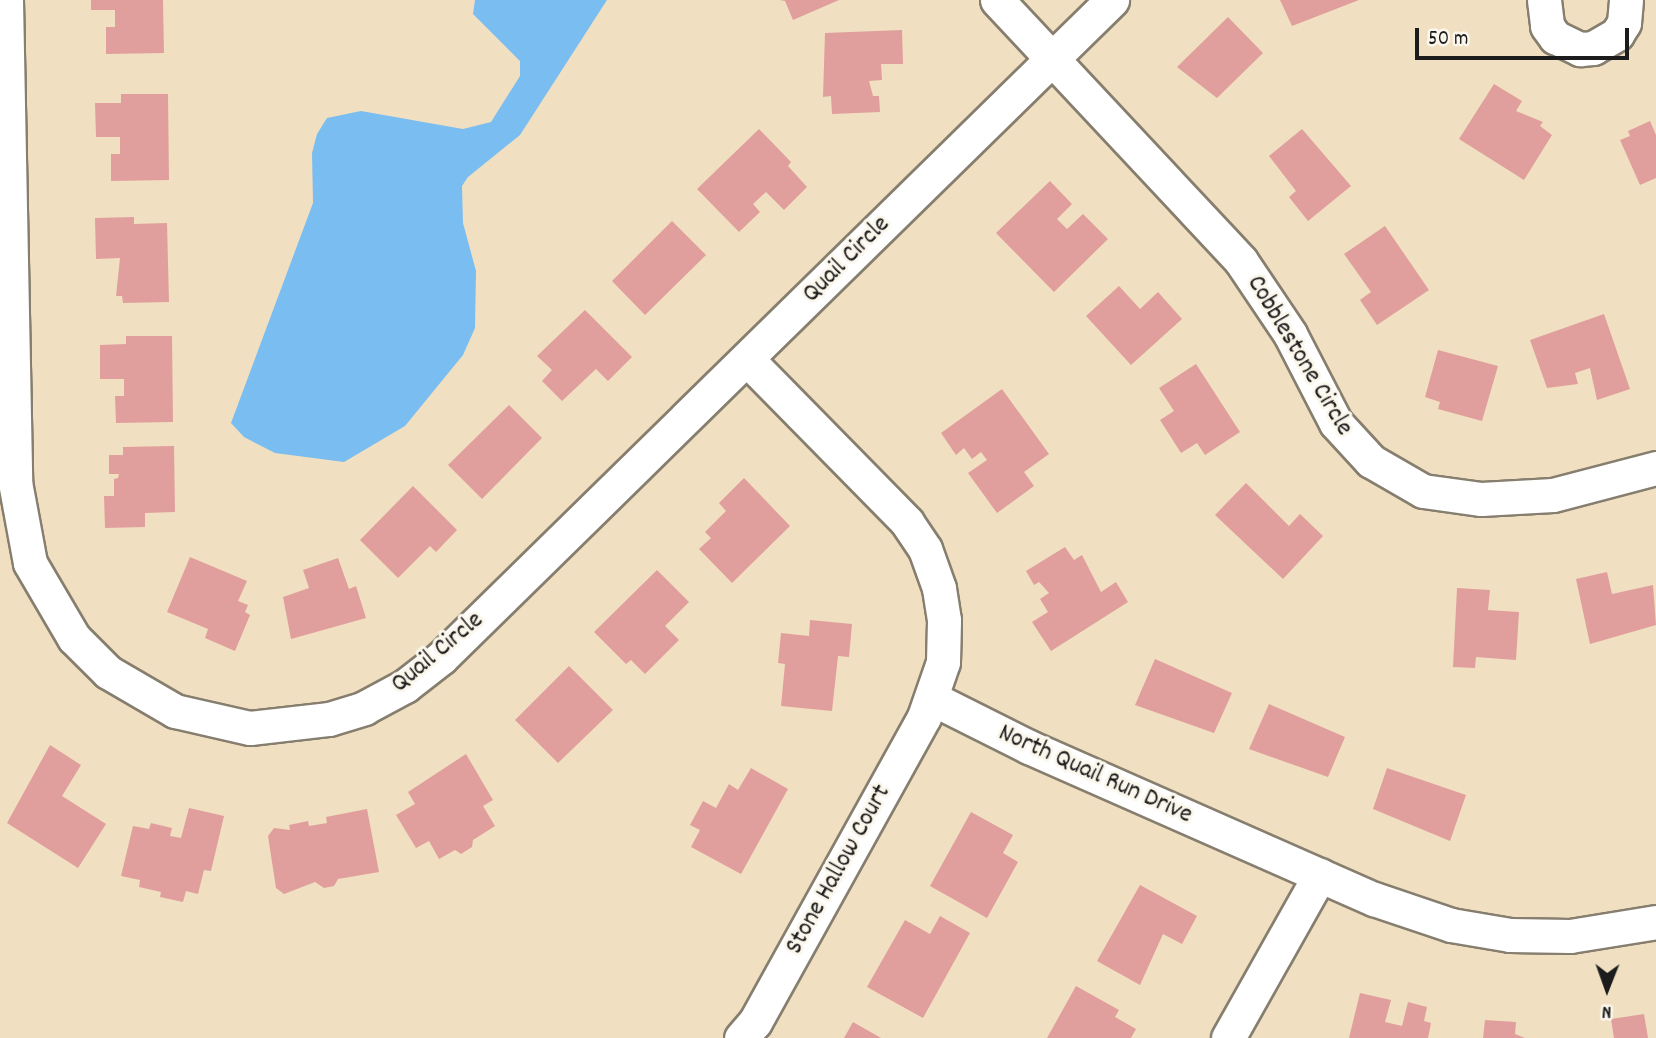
<!DOCTYPE html>
<html>
<head>
<meta charset="utf-8">
<style>
  body { margin:0 }
  #map { position:relative; width:1656px; height:1038px; overflow:hidden; background:#f1dfc1; font-family:Dekko,sans-serif }
  div>[style] { position:absolute }
  [style*='--x'] { left:calc(var(--x)*1px); top:calc(var(--y)*1px); width:calc(var(--w)*1px); rotate:calc(var(--a)*1deg) }
  .water>* { inset:0; background:#7abdf0 }
  .building>* { inset:0; background:#e09f9c }
  .roads { filter:drop-shadow(2px 0 #867e6e) drop-shadow(-2px 0 #867e6e) drop-shadow(0 2px #867e6e) drop-shadow(0 -2px #867e6e) }
  .minor>* { height:33px; margin:-16.5px; padding:0 16.5px; transform-origin:16.5px; border-radius:16.5px; background:#fff }
  span { translate:-50% -50%; white-space:nowrap; text-align:center; line-height:1.15; -webkit-text-stroke:6px #fbf7ec; paint-order:stroke }
  .street-label { font-size:26px; color:#1c1c1c }
  .north { position:absolute; left:1572px; top:954px; width:70px; height:70px; -webkit-text-stroke:5px #fbf7ec; paint-order:stroke; rotate:181deg; font-size:19px; font-weight:700; line-height:28px; text-align:center; color:#1c1c1c }
  .north::after { content:''; display:block; margin:auto; width:24px; height:32px; background:#1c1c1c; clip-path:polygon(50% 0,100% 100%,50% 72%,0 100%) }
  .scale { position:absolute; left:1415px; top:28px; width:214px; height:32px; box-sizing:border-box; border:4px solid #1c1c1c; border-top:0; padding-left:9px; font-size:21px; line-height:24px; white-space:nowrap; color:#1c1c1c; -webkit-text-stroke:5px #fbf7ec; paint-order:stroke }
</style>
</head>
<body>
<div id="map">
  <div class="water">
    <div style="clip-path:polygon(475px 0,607px 0,520px 135px,468px 177px,462px 186px,463px 223px,476px 271px,475px 328px,463px 355px,405px 426px,344px 462px,275px 453px,244px 437px,231px 423px,313px 203px,312px 153px,317px 134px,327px 118px,361px 111px,463px 129px,491px 122px,520px 76px,520px 61px,473px 14px)"></div>
  </div>
  <div class="building">
    <div style="clip-path:polygon(91px 0,163px 0,164px 53px,106px 54px,106px 27px,115px 27px,115px 10px,91px 10px)"></div>
    <div style="clip-path:polygon(780px 0,839px 0,793px 20px,785px 1px)"></div>
    <div style="clip-path:polygon(1280px 0,1359px 0,1292px 26px)"></div>
    <div style="clip-path:polygon(1228px 17px,1263px 53px,1217px 98px,1177px 67px)"></div>
    <div style="clip-path:polygon(902px 30px,903px 64px,881px 64px,882px 80px,869px 81px,873px 96px,879px 96px,880px 112px,832px 114px,831px 96px,823px 97px,825px 33px)"></div>
    <div style="clip-path:polygon(1494px 84px,1522px 101px,1516px 111px,1543px 122px,1540px 126px,1552px 135px,1524px 180px,1459px 139px)"></div>
    <div style="clip-path:polygon(121px 94px,168px 94px,169px 180px,111px 181px,111px 154px,120px 154px,120px 137px,96px 137px,95px 103px,121px 103px)"></div>
    <div style="clip-path:polygon(1650px 121px,1656px 135px,1656px 178px,1640px 185px,1620px 140px,1630px 136px,1628px 131px)"></div>
    <div style="clip-path:polygon(759px 129px,791px 162px,788px 166px,807px 187px,784px 210px,766px 192px,753px 204px,760px 212px,739px 232px,697px 189px)"></div>
    <div style="clip-path:polygon(1302px 129px,1351px 186px,1308px 221px,1289px 197px,1296px 191px,1269px 156px)"></div>
    <div style="clip-path:polygon(1050px 181px,1072px 204px,1057px 219px,1067px 229px,1083px 214px,1108px 239px,1054px 292px,996px 233px)"></div>
    <div style="clip-path:polygon(134px 217px,134px 224px,167px 223px,169px 302px,123px 303px,122px 296px,116px 296px,120px 258px,96px 259px,95px 218px)"></div>
    <div style="clip-path:polygon(672px 221px,706px 255px,645px 315px,612px 281px)"></div>
    <div style="clip-path:polygon(1385px 226px,1429px 290px,1377px 325px,1360px 300px,1371px 292px,1344px 254px)"></div>
    <div style="clip-path:polygon(1119px 286px,1140px 309px,1158px 292px,1182px 319px,1131px 365px,1086px 316px)"></div>
    <div style="clip-path:polygon(585px 310px,632px 357px,608px 381px,596px 369px,562px 401px,542px 381px,552px 370px,537px 356px)"></div>
    <div style="clip-path:polygon(1604px 314px,1630px 389px,1597px 400px,1590px 368px,1575px 373px,1578px 384px,1547px 388px,1530px 340px)"></div>
    <div style="clip-path:polygon(126px 336px,172px 336px,173px 422px,116px 423px,115px 396px,124px 396px,124px 379px,100px 379px,100px 345px,126px 344px)"></div>
    <div style="clip-path:polygon(1438px 350px,1498px 366px,1482px 421px,1438px 409px,1440px 402px,1425px 397px)"></div>
    <div style="clip-path:polygon(1196px 364px,1240px 432px,1205px 455px,1197px 443px,1181px 453px,1160px 420px,1174px 411px,1159px 388px)"></div>
    <div style="clip-path:polygon(1002px 389px,1049px 454px,1024px 472px,1034px 486px,997px 513px,968px 473px,987px 460px,981px 452px,972px 459px,964px 448px,956px 455px,941px 433px)"></div>
    <div style="clip-path:polygon(509px 405px,542px 438px,482px 499px,448px 465px)"></div>
    <div style="clip-path:polygon(174px 446px,175px 512px,145px 513px,145px 527px,105px 528px,104px 496px,114px 496px,114px 479px,118px 478px,119px 474px,109px 474px,109px 455px,123px 455px,123px 447px)"></div>
    <div style="clip-path:polygon(744px 478px,790px 526px,732px 583px,699px 549px,711px 538px,705px 532px,726px 511px,719px 503px)"></div>
    <div style="clip-path:polygon(1246px 483px,1289px 526px,1300px 514px,1323px 536px,1283px 579px,1215px 515px)"></div>
    <div style="clip-path:polygon(413px 486px,457px 530px,436px 552px,430px 546px,398px 578px,360px 540px)"></div>
    <div style="clip-path:polygon(1065px 547px,1074px 560px,1082px 555px,1101px 592px,1116px 582px,1128px 602px,1051px 651px,1032px 622px,1048px 612px,1040px 599px,1049px 593px,1039px 582px,1034px 585px,1026px 571px)"></div>
    <div style="clip-path:polygon(190px 557px,247px 581px,238px 601px,248px 605px,245px 612px,250px 615px,235px 651px,205px 638px,208px 629px,167px 612px)"></div>
    <div style="clip-path:polygon(338px 558px,349px 589px,356px 586px,366px 618px,291px 639px,283px 597px,309px 588px,303px 570px)"></div>
    <div style="clip-path:polygon(657px 570px,689px 602px,665px 626px,679px 640px,645px 674px,631px 660px,626px 664px,594px 632px)"></div>
    <div style="clip-path:polygon(1607px 572px,1612px 594px,1653px 585px,1656px 625px,1590px 644px,1576px 579px)"></div>
    <div style="clip-path:polygon(1457px 588px,1490px 590px,1488px 610px,1519px 612px,1516px 660px,1476px 657px,1475px 668px,1453px 667px)"></div>
    <div style="clip-path:polygon(810px 620px,852px 624px,849px 657px,838px 656px,832px 711px,781px 706px,785px 664px,778px 663px,781px 633px,809px 636px)"></div>
    <div style="clip-path:polygon(1155px 659px,1232px 693px,1214px 733px,1135px 705px)"></div>
    <div style="clip-path:polygon(569px 666px,613px 710px,558px 763px,515px 720px)"></div>
    <div style="clip-path:polygon(1269px 704px,1345px 737px,1328px 777px,1249px 749px)"></div>
    <div style="clip-path:polygon(50px 745px,81px 765px,62px 796px,106px 824px,78px 868px,7px 823px)"></div>
    <div style="clip-path:polygon(466px 754px,493px 800px,483px 806px,495px 826px,473px 840px,472px 847px,461px 854px,455px 850px,439px 859px,429px 841px,416px 848px,396px 815px,415px 804px,408px 792px)"></div>
    <div style="clip-path:polygon(751px 768px,788px 789px,741px 874px,691px 847px,700px 830px,690px 825px,703px 801px,716px 808px,729px 784px,738px 790px)"></div>
    <div style="clip-path:polygon(1387px 768px,1466px 795px,1450px 841px,1373px 809px)"></div>
    <div style="clip-path:polygon(189px 808px,224px 816px,211px 871px,204px 870px,198px 894px,186px 891px,183px 902px,160px 897px,161px 892px,139px 887px,140px 880px,121px 876px,133px 826px,149px 829px,151px 823px,172px 828px,170px 836px,181px 838px)"></div>
    <div style="clip-path:polygon(367px 809px,379px 872px,338px 879px,334px 886px,324px 888px,315px 882px,284px 894px,276px 888px,268px 836px,274px 828px,290px 830px,289px 825px,308px 821px,309px 826px,327px 823px,326px 817px)"></div>
    <div style="clip-path:polygon(971px 812px,1013px 835px,1003px 853px,1018px 862px,987px 918px,930px 886px)"></div>
    <div style="clip-path:polygon(1140px 885px,1197px 916px,1182px 944px,1163px 934px,1140px 985px,1097px 961px)"></div>
    <div style="clip-path:polygon(940px 916px,970px 933px,923px 1018px,867px 987px,905px 920px,930px 934px)"></div>
    <div style="clip-path:polygon(1076px 986px,1119px 1010px,1115px 1017px,1136px 1029px,1131px 1038px,1047px 1038px)"></div>
    <div style="clip-path:polygon(1360px 993px,1391px 1000px,1385px 1022px,1402px 1026px,1408px 1002px,1427px 1007px,1424px 1021px,1431px 1023px,1428px 1038px,1349px 1038px)"></div>
    <div style="clip-path:polygon(1644px 1014px,1648px 1038px,1614px 1038px,1611px 1019px)"></div>
    <div style="clip-path:polygon(1485px 1020px,1516px 1022px,1515px 1034px,1525px 1038px,1483px 1038px)"></div>
    <div style="clip-path:polygon(853px 1022px,881px 1038px,844px 1038px)"></div>
  </div>
  <div class="roads">
    <div class="minor">
      <div style="--x:6;--y:0;--w:482;--a:88.9"></div>
      <div style="--x:15;--y:482;--w:82;--a:79.5"></div>
      <div style="--x:30;--y:563;--w:87;--a:59.6"></div>
      <div style="--x:74;--y:638;--w:48;--a:45"></div>
      <div style="--x:108;--y:672;--w:78;--a:30.2"></div>
      <div style="--x:175;--y:711;--w:77;--a:12.8"></div>
      <div style="--x:250;--y:728;--w:80;--a:-6.5"></div>
      <div style="--x:329;--y:719;--w:37;--a:-17"></div>
      <div style="--x:364;--y:708;--w:47;--a:-28.2"></div>
      <div style="--x:405;--y:686;--w:46;--a:-37.9"></div>
      <div style="--x:441;--y:658;--w:940;--a:-44.44"></div>
      <div style="--x:997;--y:0;--w:357;--a:46.9"></div>
      <div style="--x:1241;--y:261;--w:88;--a:56.1"></div>
      <div style="--x:1290;--y:334;--w:100;--a:62.7"></div>
      <div style="--x:1336;--y:423;--w:52;--a:47.4"></div>
      <div style="--x:1371;--y:461;--w:60;--a:30"></div>
      <div style="--x:1423;--y:491;--w:59;--a:7.9"></div>
      <div style="--x:1481;--y:499;--w:72;--a:-3.2"></div>
      <div style="--x:1553;--y:495;--w:106;--a:-14.7"></div>
      <div style="--x:1544;--y:0;--w:26;--a:83"></div>
      <div style="--x:1547;--y:26;--w:14;--a:54"></div>
      <div style="--x:1555;--y:37;--w:28;--a:26"></div>
      <div style="--x:1580;--y:49;--w:13;--a:-4"></div>
      <div style="--x:1593;--y:48;--w:28;--a:-30"></div>
      <div style="--x:1617;--y:34;--w:13;--a:-58"></div>
      <div style="--x:1624;--y:23;--w:23;--a:-85"></div>
      <div style="--x:933;--y:699;--w:107;--a:26.6"></div>
      <div style="--x:1029;--y:747;--w:377;--a:23.8"></div>
      <div style="--x:1374;--y:899;--w:81;--a:18.7"></div>
      <div style="--x:1451;--y:925;--w:60;--a:9.6"></div>
      <div style="--x:1510;--y:935;--w:60;--a:1"></div>
      <div style="--x:1570;--y:936;--w:87;--a:-9.2"></div>
      <div style="--x:741;--y:1038;--w:21;--a:-49"></div>
      <div style="--x:755;--y:1022;--w:349;--a:-61"></div>
      <div style="--x:924;--y:717;--w:58;--a:-70.9"></div>
      <div style="--x:943;--y:662;--w:42;--a:-88.6"></div>
      <div style="--x:944;--y:620;--w:32;--a:-99"></div>
      <div style="--x:939;--y:588;--w:41;--a:-109.7"></div>
      <div style="--x:925;--y:549;--w:32;--a:-124"></div>
      <div style="--x:907;--y:522;--w:228;--a:-134.5"></div>
      <div style="--x:1228;--y:1038;--w:187;--a:-60.6"></div>
    </div>
  </div>
  <div class="street-label">
    <span style="left:847px;top:260px;rotate:-45deg">Quail Circle</span>
    <span style="left:1299px;top:356px;rotate:59deg">Cobblestone Circle</span>
    <span style="left:438px;top:653px;rotate:-40deg">Quail Circle</span>
    <span style="left:1095px;top:775px;rotate:24deg">North Quail Run Drive</span>
    <span style="left:839px;top:870px;rotate:-61deg">Stone Hallow Court</span>
  </div>
  <div class="north">N</div>
  <div class="scale">50 m</div>
</div>
</body>
</html>
